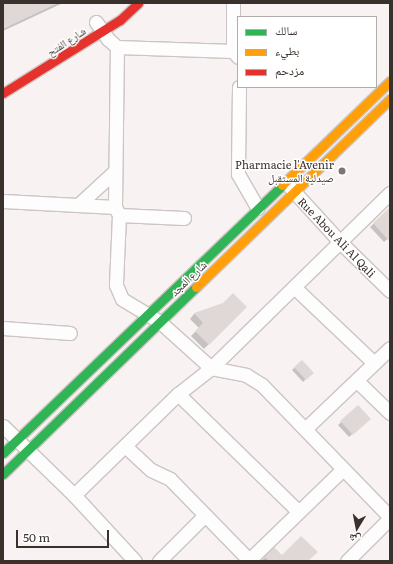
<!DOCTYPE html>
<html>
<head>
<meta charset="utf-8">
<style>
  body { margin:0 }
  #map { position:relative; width:393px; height:564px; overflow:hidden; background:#f8f3f2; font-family:Literata,"Noto Naskh Arabic",serif }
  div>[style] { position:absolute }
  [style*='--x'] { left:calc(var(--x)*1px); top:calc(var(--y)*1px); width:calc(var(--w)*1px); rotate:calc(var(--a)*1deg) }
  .shadow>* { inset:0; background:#0003 }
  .building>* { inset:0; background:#dfd8d7 }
  .roads { filter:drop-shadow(1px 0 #ccc5c3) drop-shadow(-1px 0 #ccc5c3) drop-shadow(0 1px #ccc5c3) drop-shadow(0 -1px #ccc5c3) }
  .street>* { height:13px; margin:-6.5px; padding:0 6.5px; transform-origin:6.5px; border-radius:6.5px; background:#fefdfd }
  .fast>* { height:9px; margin:-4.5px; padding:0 4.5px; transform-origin:4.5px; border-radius:4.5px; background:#30b455 }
  .slow>* { height:9px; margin:-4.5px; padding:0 4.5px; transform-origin:4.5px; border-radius:4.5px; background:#ff9f0a }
  .jam>* { height:9px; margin:-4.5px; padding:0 4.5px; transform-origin:4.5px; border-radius:4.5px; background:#e5322d }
  .dots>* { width:11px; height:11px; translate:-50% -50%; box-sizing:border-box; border:2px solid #fff; border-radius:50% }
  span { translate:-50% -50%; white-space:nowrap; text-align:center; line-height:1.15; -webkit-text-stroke:3px #fff; paint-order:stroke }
  .street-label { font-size:11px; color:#3a312d }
  .poi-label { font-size:11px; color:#3a312d }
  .right { translate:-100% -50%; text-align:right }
  .frame { position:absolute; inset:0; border:4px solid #3a312d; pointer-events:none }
  .legend { position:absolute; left:237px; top:16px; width:140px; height:72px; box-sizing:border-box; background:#fff; border:1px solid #b0adab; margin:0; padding:5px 7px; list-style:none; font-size:12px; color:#3a312d }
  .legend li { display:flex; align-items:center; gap:8px; height:20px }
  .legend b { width:20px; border:1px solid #b0adab }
  .north { position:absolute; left:337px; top:508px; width:40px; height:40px; -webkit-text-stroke:3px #fff; paint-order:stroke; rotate:190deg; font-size:11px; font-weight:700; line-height:16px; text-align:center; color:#3a312d }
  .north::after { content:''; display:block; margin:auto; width:14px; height:18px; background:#3a312d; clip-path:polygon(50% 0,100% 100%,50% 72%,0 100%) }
  .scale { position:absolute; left:16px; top:530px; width:93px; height:18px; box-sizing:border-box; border:2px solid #3a312d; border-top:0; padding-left:5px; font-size:12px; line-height:14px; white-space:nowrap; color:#3a312d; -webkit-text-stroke:3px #fff; paint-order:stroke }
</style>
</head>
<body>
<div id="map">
  <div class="shadow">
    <div style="clip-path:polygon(3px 3px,63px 3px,3px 31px)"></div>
    <div style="clip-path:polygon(390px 209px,390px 237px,384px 242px,370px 227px)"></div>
    <div style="clip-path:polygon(224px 304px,246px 307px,204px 349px,191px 336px,199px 328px,190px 319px,194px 314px)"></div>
    <div style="clip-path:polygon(302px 361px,312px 373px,303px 382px,292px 370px)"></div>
    <div style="clip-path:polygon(358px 406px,370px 419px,349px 437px,338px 425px)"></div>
    <div style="clip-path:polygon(274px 549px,282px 556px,307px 561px,262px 560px)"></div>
  </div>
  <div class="building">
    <div style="clip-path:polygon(3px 3px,58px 3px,3px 29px)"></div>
    <div style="clip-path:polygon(390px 207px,390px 242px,373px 223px)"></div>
    <div style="clip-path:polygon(233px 293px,247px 307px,209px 345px,195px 331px,203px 323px,194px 313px,223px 303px)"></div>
    <div style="clip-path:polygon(302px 360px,314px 373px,306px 380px,294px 367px)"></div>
    <div style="clip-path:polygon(358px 405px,371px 419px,353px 435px,340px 421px)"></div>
    <div style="clip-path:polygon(301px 536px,318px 552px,308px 561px,269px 561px,264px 556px,274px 547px,282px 555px)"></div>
  </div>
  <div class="roads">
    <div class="street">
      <div style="--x:96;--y:22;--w:21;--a:55"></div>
      <div style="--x:108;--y:39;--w:12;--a:42"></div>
      <div style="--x:117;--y:47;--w:116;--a:2"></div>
      <div style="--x:233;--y:51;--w:8;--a:50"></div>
      <div style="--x:233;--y:51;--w:48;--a:-90"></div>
      <div style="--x:239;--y:87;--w:87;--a:90.7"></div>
      <div style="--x:238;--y:174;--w:39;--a:60"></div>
      <div style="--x:289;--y:186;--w:74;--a:47.7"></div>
      <div style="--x:339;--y:241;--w:71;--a:44.4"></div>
      <div style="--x:3;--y:201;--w:112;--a:3.1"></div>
      <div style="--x:115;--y:207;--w:9;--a:63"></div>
      <div style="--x:119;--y:215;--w:65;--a:2.6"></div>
      <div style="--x:78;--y:205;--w:49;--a:-42.5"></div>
      <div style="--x:115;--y:207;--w:160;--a:-89.3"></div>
      <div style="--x:119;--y:215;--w:70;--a:92.5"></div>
      <div style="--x:116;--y:285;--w:15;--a:67"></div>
      <div style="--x:122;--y:299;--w:44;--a:31.2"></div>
      <div style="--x:160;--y:322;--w:69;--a:42"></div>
      <div style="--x:211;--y:368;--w:36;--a:11"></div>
      <div style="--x:246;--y:375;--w:19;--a:32"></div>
      <div style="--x:262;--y:385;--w:184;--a:45.9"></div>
      <div style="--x:294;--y:287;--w:110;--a:43.5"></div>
      <div style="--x:3;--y:328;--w:67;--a:4.3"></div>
      <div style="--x:357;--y:381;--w:46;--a:44.1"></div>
      <div style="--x:178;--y:394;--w:168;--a:44.3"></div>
      <div style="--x:3;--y:426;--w:99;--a:44.2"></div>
      <div style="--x:74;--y:495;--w:90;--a:47.3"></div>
      <div style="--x:305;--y:429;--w:117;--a:-43.6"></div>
      <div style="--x:125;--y:446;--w:35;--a:43"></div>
      <div style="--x:151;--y:470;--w:21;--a:25"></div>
      <div style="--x:170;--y:479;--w:113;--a:45.7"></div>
      <div style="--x:74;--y:495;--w:145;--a:-44.2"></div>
      <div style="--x:178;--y:394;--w:42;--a:-38.2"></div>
      <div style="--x:211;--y:368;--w:250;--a:-44.4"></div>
      <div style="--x:159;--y:561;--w:65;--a:-45"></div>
      <div style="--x:248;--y:561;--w:131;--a:-44.1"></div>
      <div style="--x:347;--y:561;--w:61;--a:-45"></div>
    </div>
    <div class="fast">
      <div style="--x:3;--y:453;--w:387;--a:-43.8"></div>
      <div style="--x:3;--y:474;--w:269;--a:-44.1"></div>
    </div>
    <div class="slow">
      <div style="--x:282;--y:185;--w:150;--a:-43.9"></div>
      <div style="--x:196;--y:287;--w:270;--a:-44.1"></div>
    </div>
    <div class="jam">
      <div style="--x:3;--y:93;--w:138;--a:-32"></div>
      <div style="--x:120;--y:20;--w:25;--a:-43"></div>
    </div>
  </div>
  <div class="dots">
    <div style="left:342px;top:171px;background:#7c7572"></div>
  </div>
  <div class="street-label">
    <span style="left:66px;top:41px;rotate:-33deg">شارع الفتح</span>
    <span style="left:337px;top:237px;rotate:46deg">Rue Abou Ali Al Qali</span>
    <span style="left:188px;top:278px;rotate:-44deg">شارع المجد</span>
  </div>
  <div class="poi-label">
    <span class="right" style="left:334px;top:171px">Pharmacie l'Avenir<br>صيدلية المستقبل</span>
  </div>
  <div class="frame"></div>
  <ul class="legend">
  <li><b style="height:5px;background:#30b455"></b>سالك</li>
  <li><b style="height:5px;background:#ff9f0a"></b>بطيء</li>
  <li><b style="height:5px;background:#e5322d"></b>مزدحم</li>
  </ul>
  <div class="north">ش</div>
  <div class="scale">50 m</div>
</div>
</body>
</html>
